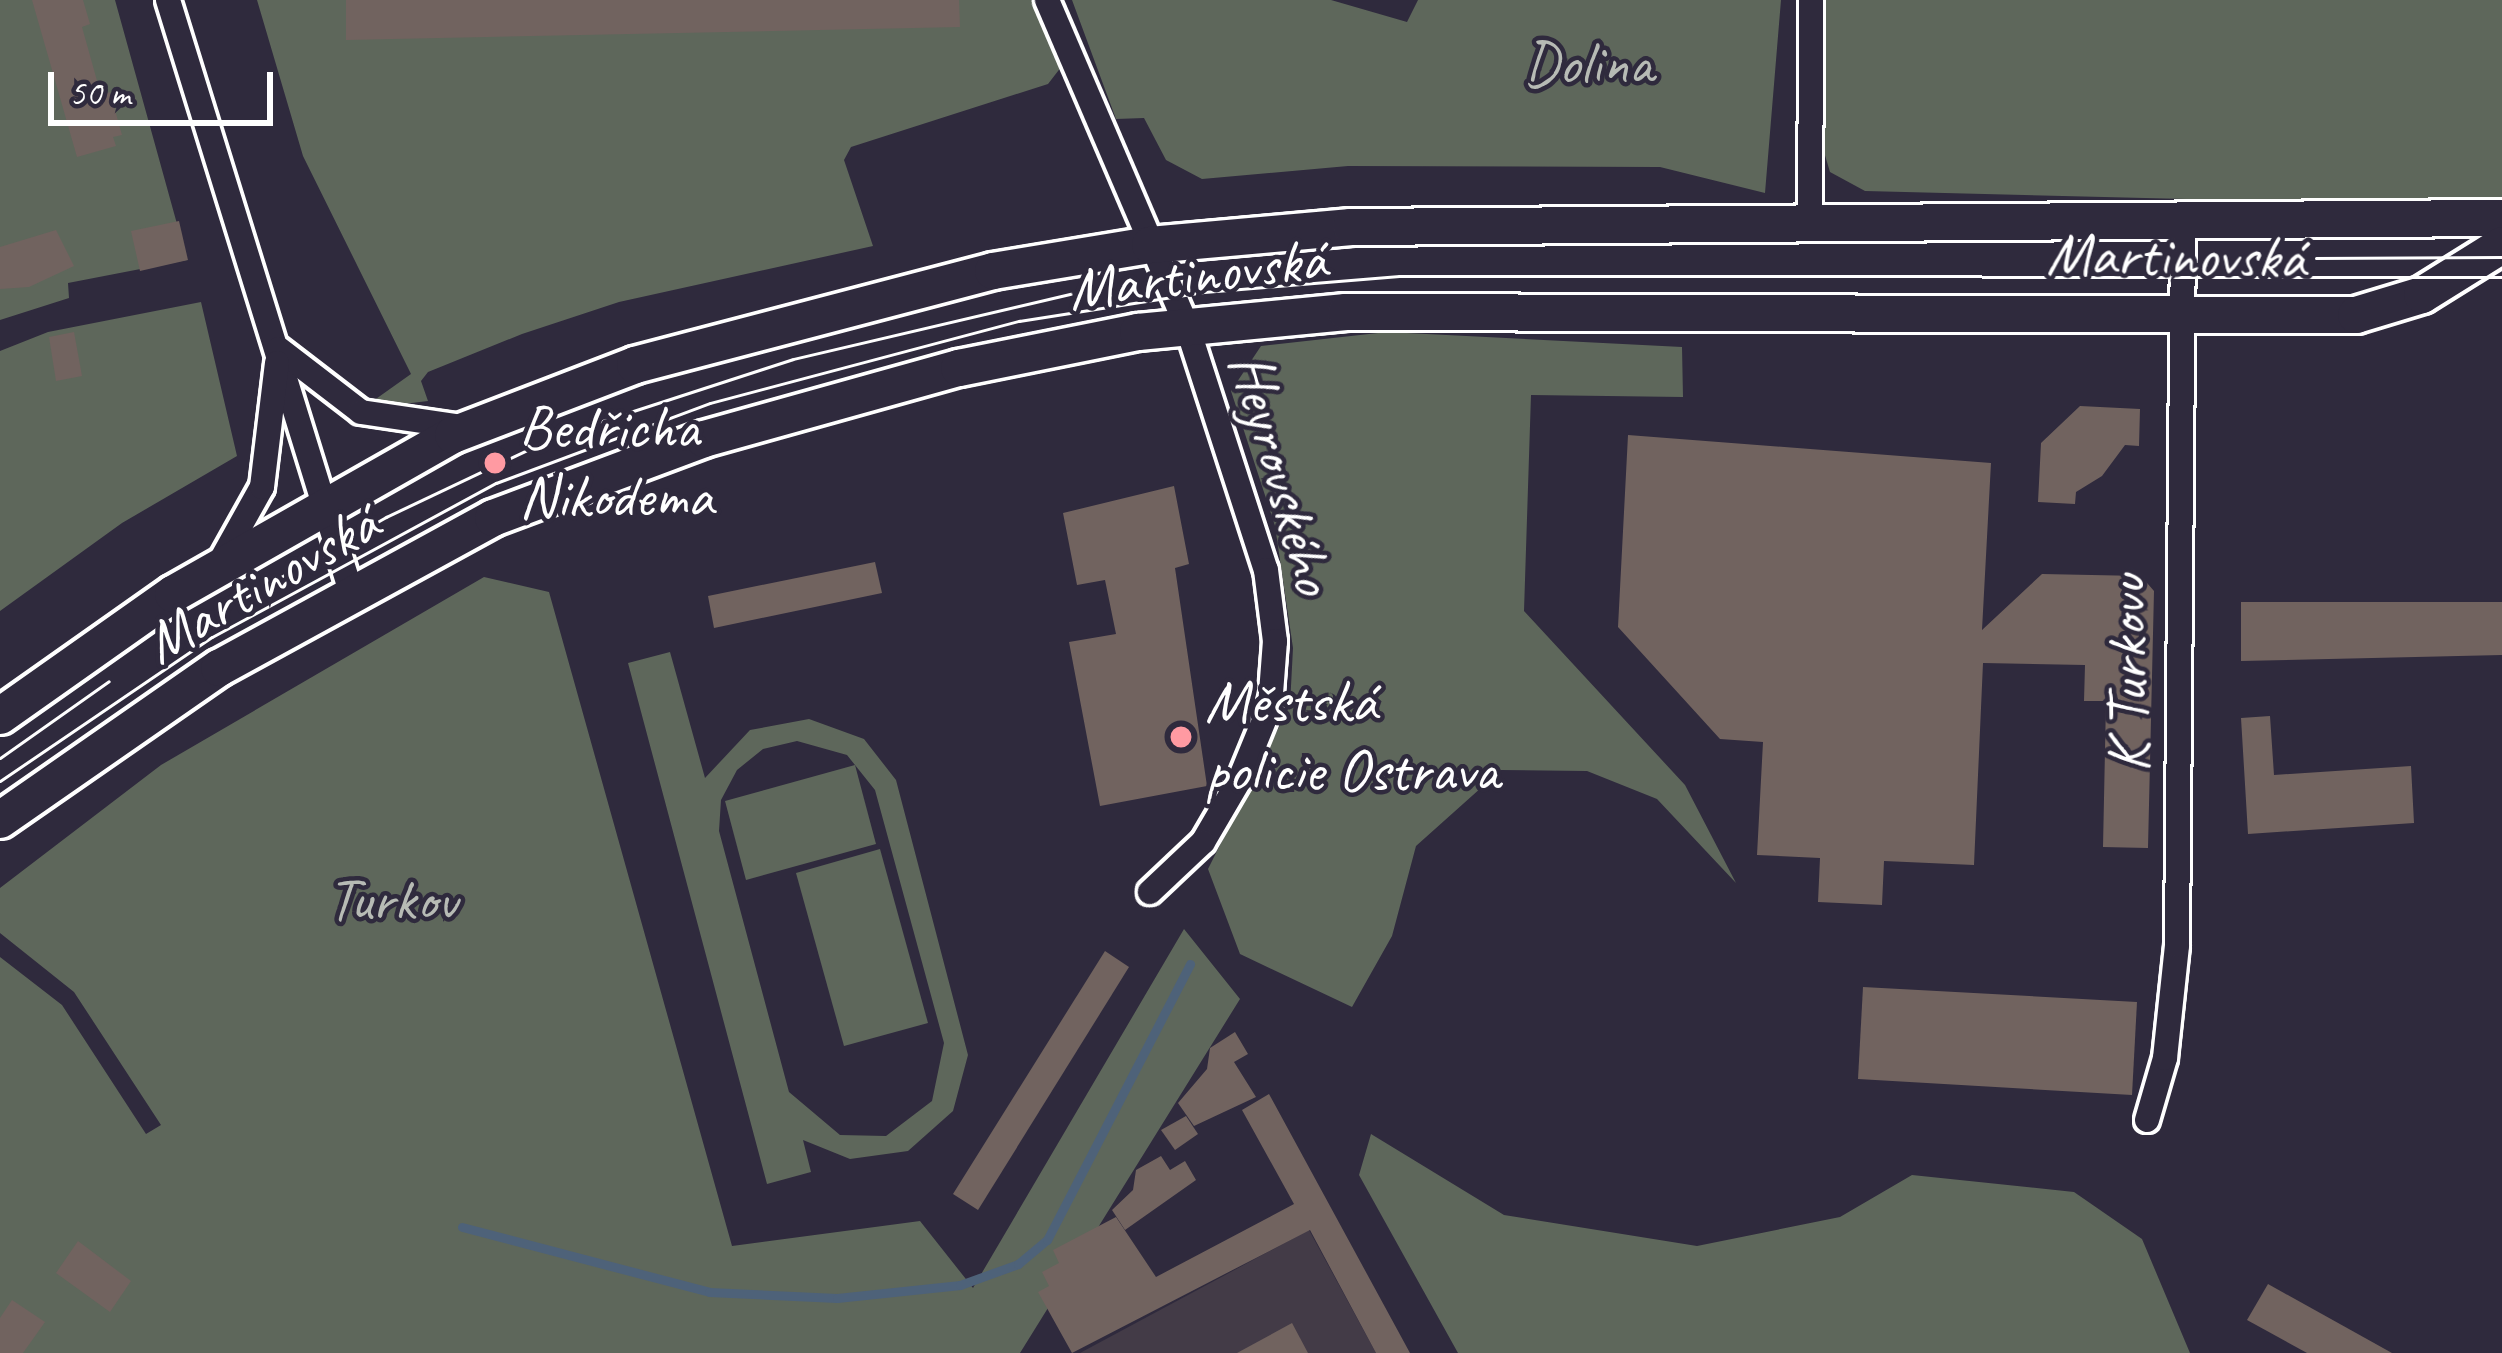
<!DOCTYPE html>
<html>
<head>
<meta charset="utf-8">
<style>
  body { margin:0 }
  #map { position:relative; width:2502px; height:1353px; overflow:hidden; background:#2f2a3d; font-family:Caveat,sans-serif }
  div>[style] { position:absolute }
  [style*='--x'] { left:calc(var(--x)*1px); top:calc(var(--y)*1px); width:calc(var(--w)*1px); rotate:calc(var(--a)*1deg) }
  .built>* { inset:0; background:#433b47 }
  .green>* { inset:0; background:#5e675b }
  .stream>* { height:9px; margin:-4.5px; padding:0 4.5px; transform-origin:4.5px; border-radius:4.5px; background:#4e6279 }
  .building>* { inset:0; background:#71635f }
  .roads { filter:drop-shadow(3px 0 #fff) drop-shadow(-3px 0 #fff) drop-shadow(0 3px #fff) drop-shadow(0 -3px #fff) }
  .street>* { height:24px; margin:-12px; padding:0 12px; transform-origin:12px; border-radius:12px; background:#2f2a3d }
  .secondary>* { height:36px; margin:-18px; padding:0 18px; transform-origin:18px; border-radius:18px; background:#2f2a3d }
  .tram>* { height:3px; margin:-1.5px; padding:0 1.5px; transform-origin:1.5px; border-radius:1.5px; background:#fff }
  .dots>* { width:33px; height:33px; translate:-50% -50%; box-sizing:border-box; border:6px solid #2f2a3d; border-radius:50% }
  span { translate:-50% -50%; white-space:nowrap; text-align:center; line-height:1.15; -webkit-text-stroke:9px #2f2a3d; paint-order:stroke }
  .park-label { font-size:60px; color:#b7bbb5 }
  .street-label { font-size:60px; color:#fff }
  .poi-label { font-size:60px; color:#fff }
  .left { translate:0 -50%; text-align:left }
  .scale { position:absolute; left:48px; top:72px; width:225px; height:54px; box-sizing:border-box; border:6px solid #fff; border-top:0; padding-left:15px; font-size:36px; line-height:42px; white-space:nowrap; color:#fff; -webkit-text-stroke:9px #2f2a3d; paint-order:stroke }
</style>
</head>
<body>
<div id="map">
  <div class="built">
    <div style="clip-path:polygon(1309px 1230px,1376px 1353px,1080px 1353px)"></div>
  </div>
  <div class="green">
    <div style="clip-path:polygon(0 0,115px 0,187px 260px,68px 283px,69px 298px,0 320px)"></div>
    <div style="clip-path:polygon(257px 0,1042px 0,1065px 62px,1048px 84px,851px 147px,844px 160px,873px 246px,619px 302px,522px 334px,428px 372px,421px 381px,428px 401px,395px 405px,373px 401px,411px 374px,303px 156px)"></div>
    <div style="clip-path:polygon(1072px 0,1331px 0,1407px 22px,1418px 0,1781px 0,1765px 193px,1660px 167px,1348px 166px,1202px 179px,1166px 160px,1144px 118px,1116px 119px)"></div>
    <div style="clip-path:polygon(1825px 0,2502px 0,2502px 207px,1865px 191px,1830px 172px,1824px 152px)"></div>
    <div style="clip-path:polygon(201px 302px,237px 456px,122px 523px,0 611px,0 351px,48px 332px)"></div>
    <div style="clip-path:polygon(1387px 332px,1682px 347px,1683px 397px,1531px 395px,1524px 611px,1685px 785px,1736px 883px,1657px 799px,1587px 771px,1501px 770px,1416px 846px,1392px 936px,1352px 1007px,1240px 954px,1208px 869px,1290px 705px,1293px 648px,1275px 526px,1231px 391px,1261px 346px)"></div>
    <div style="clip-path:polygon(484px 577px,549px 592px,732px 1246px,920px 1221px,973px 1288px,1184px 929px,1240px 999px,1020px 1353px,0 1353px,0 957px,62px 1005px,146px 1134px,161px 1125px,74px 992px,0 933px,0 888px,161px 765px)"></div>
    <div style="clip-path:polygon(evenodd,670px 652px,705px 778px,750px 730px,809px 719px,864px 739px,896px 780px,968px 1055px,953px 1111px,908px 1151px,850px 1159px,803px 1140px,811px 1172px,767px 1184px,628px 663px,670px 652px,797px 741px,847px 755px,875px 790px,944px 1043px,932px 1101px,886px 1136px,840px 1135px,789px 1092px,719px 831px,721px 800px,737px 770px,763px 749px,797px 741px)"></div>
    <div style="clip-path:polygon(855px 765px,876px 844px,746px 880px,725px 801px)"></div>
    <div style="clip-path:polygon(880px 849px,928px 1023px,844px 1046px,796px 873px)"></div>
    <div style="clip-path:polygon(1371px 1134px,1504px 1215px,1697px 1246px,1840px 1217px,1912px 1175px,2074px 1192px,2142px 1239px,2190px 1353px,1458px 1353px,1359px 1175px)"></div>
  </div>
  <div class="stream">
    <div style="--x:462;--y:1227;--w:255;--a:14.7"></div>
    <div style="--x:709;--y:1292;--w:128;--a:2.7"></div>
    <div style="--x:837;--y:1298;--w:124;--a:-6"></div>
    <div style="--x:960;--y:1285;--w:62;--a:-19.9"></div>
    <div style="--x:1018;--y:1264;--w:38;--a:-40"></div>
    <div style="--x:1047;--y:1240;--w:311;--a:-62.6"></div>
  </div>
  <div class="building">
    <div style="clip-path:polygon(32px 0,83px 0,90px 24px,82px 27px,101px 95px,110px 92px,122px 135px,113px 137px,116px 146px,77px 157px)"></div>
    <div style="clip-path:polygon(346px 0,959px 0,960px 27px,346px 40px)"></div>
    <div style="clip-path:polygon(179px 221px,188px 260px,140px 271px,131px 231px)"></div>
    <div style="clip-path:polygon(56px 230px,74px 266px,29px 287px,0 289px,0 247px)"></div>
    <div style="clip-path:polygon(74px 332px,82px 376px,56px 381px,49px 337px)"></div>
    <div style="clip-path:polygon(2080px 406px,2140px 409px,2139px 446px,2125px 445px,2102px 476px,2076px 492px,2075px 504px,2038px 502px,2041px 443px)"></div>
    <div style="clip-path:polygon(1628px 435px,1991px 463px,1982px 630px,2042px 574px,2141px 576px,2154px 591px,2148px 848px,2103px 847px,2106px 701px,2084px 701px,2085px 665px,1983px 663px,1974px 865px,1884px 861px,1882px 905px,1818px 902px,1820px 858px,1757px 855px,1763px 742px,1720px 739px,1618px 627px)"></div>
    <div style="clip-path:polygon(1174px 486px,1189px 564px,1175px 568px,1207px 786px,1100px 806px,1069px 642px,1116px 634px,1105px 580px,1077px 585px,1063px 513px)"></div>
    <div style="clip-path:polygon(875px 562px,882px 593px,714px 628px,708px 596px)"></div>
    <div style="clip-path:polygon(2241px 602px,2502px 602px,2502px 655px,2241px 661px)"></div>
    <div style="clip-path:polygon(2270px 716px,2274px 775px,2411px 766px,2414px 823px,2248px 834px,2241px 718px)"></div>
    <div style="clip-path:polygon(1105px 951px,1129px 967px,978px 1210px,953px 1194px)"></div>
    <div style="clip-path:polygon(1863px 987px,2137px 1002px,2132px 1095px,1858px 1079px)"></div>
    <div style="clip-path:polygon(1235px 1032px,1248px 1054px,1234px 1062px,1256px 1097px,1194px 1126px,1178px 1103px,1207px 1069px,1210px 1048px)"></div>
    <div style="clip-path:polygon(1269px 1094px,1410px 1353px,1376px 1353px,1310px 1230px,1072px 1353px,1038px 1292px,1049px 1286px,1042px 1272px,1059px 1263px,1053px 1250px,1116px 1217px,1156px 1277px,1294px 1204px,1242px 1110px)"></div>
    <div style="clip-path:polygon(1186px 1116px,1198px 1134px,1175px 1150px,1161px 1130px)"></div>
    <div style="clip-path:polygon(1161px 1156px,1170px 1170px,1185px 1161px,1196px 1180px,1125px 1230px,1112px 1210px,1133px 1190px,1136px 1170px)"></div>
    <div style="clip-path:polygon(78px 1241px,131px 1281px,110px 1312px,56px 1273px)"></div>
    <div style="clip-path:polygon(2268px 1284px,2392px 1353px,2307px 1353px,2247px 1320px)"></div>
    <div style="clip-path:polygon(12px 1300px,45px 1322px,23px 1353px,0 1353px,0 1318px)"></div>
    <div style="clip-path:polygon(1292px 1323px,1308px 1353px,1237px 1353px)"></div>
  </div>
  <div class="roads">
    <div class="street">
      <div style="--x:168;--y:0;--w:620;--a:72.82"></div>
      <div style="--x:1047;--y:0;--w:355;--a:66.8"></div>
      <div style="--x:1187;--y:326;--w:256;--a:72.1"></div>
      <div style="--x:1266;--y:570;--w:72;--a:82.8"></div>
      <div style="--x:1275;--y:641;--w:65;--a:94.4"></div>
      <div style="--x:1270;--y:706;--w:79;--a:112.3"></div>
      <div style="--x:1240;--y:779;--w:73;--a:120.4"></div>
      <div style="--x:1203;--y:842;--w:73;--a:136.7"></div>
      <div style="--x:1810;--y:224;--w:224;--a:-89.7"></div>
      <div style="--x:279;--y:349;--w:103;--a:37.5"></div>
      <div style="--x:361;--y:412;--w:103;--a:8.4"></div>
      <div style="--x:220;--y:562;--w:86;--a:-60.8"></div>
      <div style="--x:262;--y:487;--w:125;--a:-83.1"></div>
      <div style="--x:2147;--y:1120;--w:65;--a:-73.8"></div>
      <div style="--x:2165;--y:1058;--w:114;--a:-83.9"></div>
      <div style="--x:2177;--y:945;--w:721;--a:-89.52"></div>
    </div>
    <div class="secondary">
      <div style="--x:0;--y:716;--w:212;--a:-35.2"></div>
      <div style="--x:173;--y:594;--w:322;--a:-29.6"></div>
      <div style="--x:453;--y:435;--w:195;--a:-21"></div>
      <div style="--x:635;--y:365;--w:370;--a:-14.7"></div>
      <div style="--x:993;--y:271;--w:159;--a:-9.4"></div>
      <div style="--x:1150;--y:245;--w:202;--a:-5.1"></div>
      <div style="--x:1351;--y:227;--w:1151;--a:-0.45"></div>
      <div style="--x:0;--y:820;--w:267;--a:-34.8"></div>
      <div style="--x:219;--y:668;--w:312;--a:-28.7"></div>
      <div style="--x:493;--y:518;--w:225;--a:-20.5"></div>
      <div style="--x:704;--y:439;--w:265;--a:-15.6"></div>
      <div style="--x:959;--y:368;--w:183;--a:-11.4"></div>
      <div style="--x:1138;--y:332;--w:209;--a:-5.5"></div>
      <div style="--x:1346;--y:312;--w:1010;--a:0.17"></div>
      <div style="--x:2356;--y:315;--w:69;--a:-16.9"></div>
      <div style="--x:2422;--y:295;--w:94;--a:-32"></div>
    </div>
  </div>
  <div class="tram">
    <div style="--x:2316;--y:258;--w:186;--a:-0.3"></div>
    <div style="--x:590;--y:425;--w:213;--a:-18"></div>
    <div style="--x:793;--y:359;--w:285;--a:-13.2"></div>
    <div style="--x:237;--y:602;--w:172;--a:-29.7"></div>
    <div style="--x:386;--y:517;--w:158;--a:-25.4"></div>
    <div style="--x:0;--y:758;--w:133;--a:-35.2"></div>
    <div style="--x:0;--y:781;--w:256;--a:-34.2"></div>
    <div style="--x:212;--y:637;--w:323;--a:-28.5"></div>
    <div style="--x:496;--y:483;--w:228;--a:-20.5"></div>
    <div style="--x:710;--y:403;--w:320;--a:-14.9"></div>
    <div style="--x:1019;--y:321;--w:187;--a:-8.9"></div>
    <div style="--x:1204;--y:292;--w:196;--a:-4.7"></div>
    <div style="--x:1399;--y:276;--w:1103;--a:0.05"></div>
  </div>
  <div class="dots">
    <div style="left:495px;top:463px;background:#ff9aa2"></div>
    <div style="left:1181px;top:737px;background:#ff9aa2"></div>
  </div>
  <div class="park-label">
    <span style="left:1588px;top:63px">Dolina</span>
    <span style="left:392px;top:899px">Turkov</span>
  </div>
  <div class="street-label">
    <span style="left:2176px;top:256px;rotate:1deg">Martinovská</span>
    <span style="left:1197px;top:274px;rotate:-7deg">Martinovská</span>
    <span style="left:1282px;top:473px;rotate:74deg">Heyrovského</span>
    <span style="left:261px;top:583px;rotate:-30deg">Martinovská</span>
    <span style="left:2127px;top:674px;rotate:-91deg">K Turkovu</span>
  </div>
  <div class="poi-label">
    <span class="left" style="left:519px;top:462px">Bedřicha<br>Nikodema</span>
    <span class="left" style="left:1205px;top:736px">Městská<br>policie Ostrava</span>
  </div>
  <div class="scale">50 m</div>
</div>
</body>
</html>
